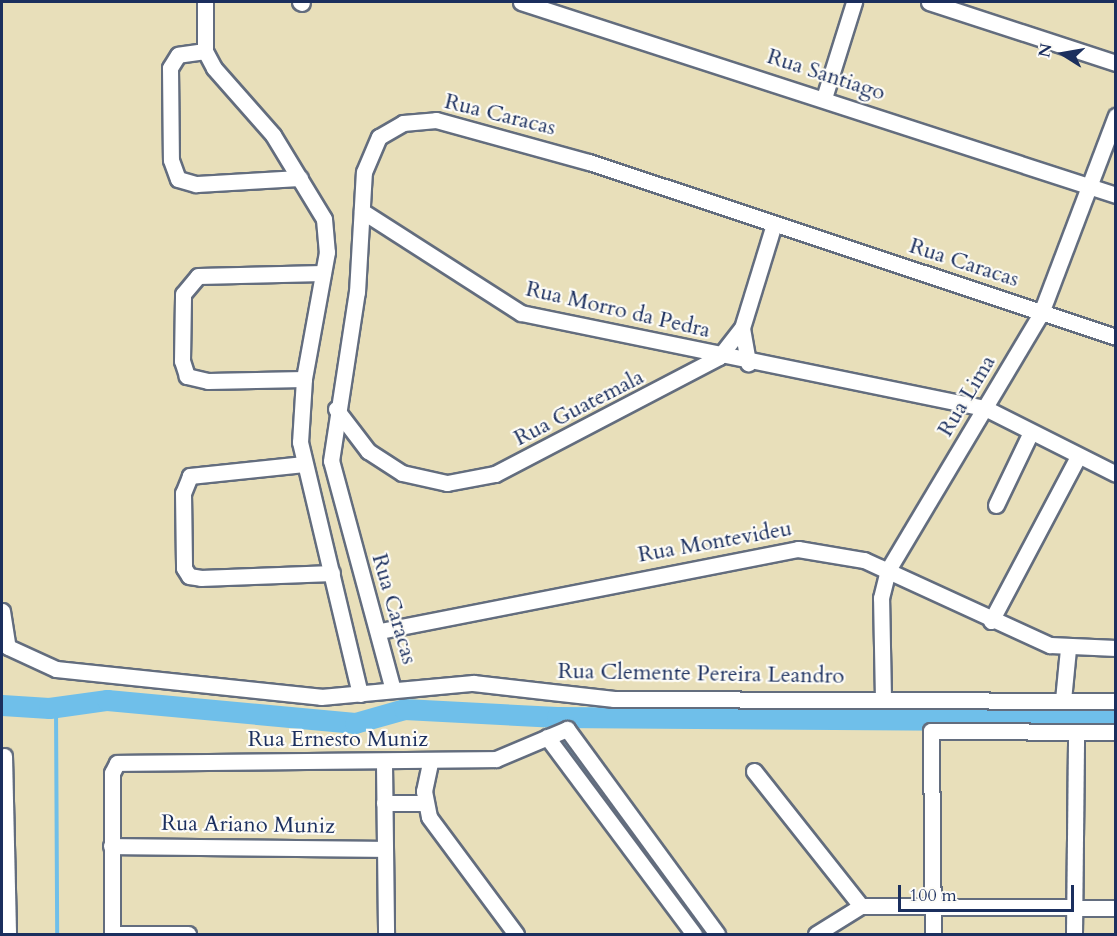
<!DOCTYPE html>
<html>
<head>
<meta charset="utf-8">
<style>
  body { margin:0 }
  #map { position:relative; width:1117px; height:936px; overflow:hidden; background:#e8dfba; font-family:Cardo,serif }
  div>[style] { position:absolute }
  [style*='--x'] { left:calc(var(--x)*1px); top:calc(var(--y)*1px); width:calc(var(--w)*1px); rotate:calc(var(--a)*1deg) }
  .stream>* { height:4px; margin:-2px; padding:0 2px; transform-origin:2px; border-radius:2px; background:#6fbfea }
  .river>* { height:21px; margin:-10.5px; padding:0 10.5px; transform-origin:10.5px; border-radius:10.5px; background:#6fbfea }
  .roads { filter:drop-shadow(2px 0 #636d7e) drop-shadow(-2px 0 #636d7e) drop-shadow(0 2px #636d7e) drop-shadow(0 -2px #636d7e) }
  .minor>* { height:15px; margin:-7.5px; padding:0 7.5px; transform-origin:7.5px; border-radius:7.5px; background:#fff }
  span { translate:-50% -50%; white-space:nowrap; text-align:center; line-height:1.15; -webkit-text-stroke:4.5px #fdfcf7; paint-order:stroke }
  .street-label { font-size:22px; color:#1b2f5e }
  .frame { position:absolute; inset:0; border:3px solid #1b2f5e; pointer-events:none }
  .north { position:absolute; left:1033px; top:24px; width:60px; height:60px; -webkit-text-stroke:4px #fdfcf7; paint-order:stroke; rotate:281deg; font-size:16px; font-weight:700; line-height:24px; text-align:center; color:#1b2f5e }
  .north::after { content:''; display:block; margin:auto; width:21px; height:27px; background:#1b2f5e; clip-path:polygon(50% 0,100% 100%,50% 72%,0 100%) }
  .scale { position:absolute; left:898px; top:885px; width:176px; height:27px; box-sizing:border-box; border:3px solid #1b2f5e; border-top:0; padding-left:8px; font-size:18px; line-height:21px; white-space:nowrap; color:#1b2f5e; -webkit-text-stroke:4px #fdfcf7; paint-order:stroke }
</style>
</head>
<body>
<div id="map">
  <div class="stream">
    <div style="--x:56;--y:707;--w:227;--a:89.7"></div>
    <div style="--x:557;--y:717;--w:12;--a:81"></div>
    <div style="--x:559;--y:736;--w:101;--a:55.1"></div>
  </div>
  <div class="river">
    <div style="--x:2;--y:705;--w:47;--a:3.7"></div>
    <div style="--x:49;--y:708;--w:59;--a:-7.9"></div>
    <div style="--x:107;--y:700;--w:249;--a:5.3"></div>
    <div style="--x:355;--y:723;--w:51;--a:-15.9"></div>
    <div style="--x:404;--y:709;--w:153;--a:3"></div>
    <div style="--x:557;--y:717;--w:559;--a:0.41"></div>
  </div>
  <div class="roads">
    <div class="minor">
      <div style="--x:205;--y:2;--w:49;--a:90"></div>
      <div style="--x:205;--y:51;--w:19;--a:62"></div>
      <div style="--x:214;--y:68;--w:89;--a:48.6"></div>
      <div style="--x:273;--y:135;--w:98;--a:58.7"></div>
      <div style="--x:324;--y:219;--w:33;--a:85"></div>
      <div style="--x:327;--y:252;--w:129;--a:100.3"></div>
      <div style="--x:304;--y:379;--w:63;--a:93.6"></div>
      <div style="--x:300;--y:442;--w:259;--a:76.6"></div>
      <div style="--x:300;--y:2;--w:2;--a:27"></div>
      <div style="--x:521;--y:2;--w:626;--a:17.97"></div>
      <div style="--x:929;--y:2;--w:197;--a:18.1"></div>
      <div style="--x:205;--y:51;--w:27;--a:172"></div>
      <div style="--x:178;--y:55;--w:15;--a:122"></div>
      <div style="--x:170;--y:68;--w:92;--a:89.4"></div>
      <div style="--x:171;--y:160;--w:20;--a:70"></div>
      <div style="--x:178;--y:179;--w:19;--a:16"></div>
      <div style="--x:196;--y:184;--w:104;--a:-3.3"></div>
      <div style="--x:824;--y:98;--w:101;--a:-72.6"></div>
      <div style="--x:362;--y:211;--w:189;--a:32.7"></div>
      <div style="--x:521;--y:313;--w:476;--a:11.6"></div>
      <div style="--x:987;--y:409;--w:144;--a:26.7"></div>
      <div style="--x:742;--y:328;--w:36;--a:80"></div>
      <div style="--x:304;--y:379;--w:96;--a:178.8"></div>
      <div style="--x:208;--y:381;--w:22;--a:-167"></div>
      <div style="--x:187;--y:376;--w:16;--a:-108"></div>
      <div style="--x:182;--y:361;--w:67;--a:-89.1"></div>
      <div style="--x:183;--y:294;--w:23;--a:-50"></div>
      <div style="--x:198;--y:276;--w:125;--a:-1.4"></div>
      <div style="--x:336;--y:409;--w:53;--a:52.7"></div>
      <div style="--x:368;--y:451;--w:40;--a:32.9"></div>
      <div style="--x:402;--y:473;--w:46;--a:12.5"></div>
      <div style="--x:447;--y:483;--w:49;--a:-10.6"></div>
      <div style="--x:495;--y:474;--w:253;--a:-27.6"></div>
      <div style="--x:719;--y:357;--w:37;--a:-52"></div>
      <div style="--x:742;--y:328;--w:109;--a:-72.9"></div>
      <div style="--x:304;--y:464;--w:115;--a:174"></div>
      <div style="--x:190;--y:476;--w:18;--a:112"></div>
      <div style="--x:183;--y:493;--w:75;--a:89.2"></div>
      <div style="--x:184;--y:568;--w:9;--a:58"></div>
      <div style="--x:189;--y:576;--w:12;--a:9"></div>
      <div style="--x:201;--y:578;--w:131;--a:-2.2"></div>
      <div style="--x:996;--y:505;--w:81;--a:-64.4"></div>
      <div style="--x:2;--y:611;--w:36;--a:81"></div>
      <div style="--x:8;--y:647;--w:53;--a:24.6"></div>
      <div style="--x:56;--y:669;--w:266;--a:6"></div>
      <div style="--x:321;--y:697;--w:153;--a:-5.3"></div>
      <div style="--x:473;--y:683;--w:142;--a:6.5"></div>
      <div style="--x:614;--y:699;--w:502;--a:0.23"></div>
      <div style="--x:991;--y:621;--w:186;--a:-62.1"></div>
      <div style="--x:380;--y:631;--w:426;--a:-11.1"></div>
      <div style="--x:798;--y:549;--w:67;--a:9.5"></div>
      <div style="--x:864;--y:560;--w:205;--a:24.6"></div>
      <div style="--x:1050;--y:645;--w:66;--a:2.6"></div>
      <div style="--x:393;--y:690;--w:237;--a:-105.1"></div>
      <div style="--x:331;--y:461;--w:171;--a:-81.3"></div>
      <div style="--x:357;--y:292;--w:120;--a:-86.7"></div>
      <div style="--x:364;--y:172;--w:38;--a:-67"></div>
      <div style="--x:379;--y:137;--w:28;--a:-30"></div>
      <div style="--x:403;--y:123;--w:33;--a:-5"></div>
      <div style="--x:436;--y:120;--w:159;--a:15.4"></div>
      <div style="--x:589;--y:162;--w:555;--a:18.37"></div>
      <div style="--x:883;--y:699;--w:101;--a:-91.1"></div>
      <div style="--x:881;--y:598;--w:29;--a:-76"></div>
      <div style="--x:888;--y:570;--w:299;--a:-59.2"></div>
      <div style="--x:1041;--y:313;--w:211;--a:-69.2"></div>
      <div style="--x:1063;--y:700;--w:51;--a:-84.4"></div>
      <div style="--x:547;--y:737;--w:246;--a:53.3"></div>
      <div style="--x:4;--y:756;--w:178;--a:88.7"></div>
      <div style="--x:430;--y:763;--w:29;--a:102"></div>
      <div style="--x:424;--y:791;--w:26;--a:79"></div>
      <div style="--x:429;--y:817;--w:146;--a:53.4"></div>
      <div style="--x:384;--y:764;--w:170;--a:89.3"></div>
      <div style="--x:754;--y:771;--w:172;--a:51.6"></div>
      <div style="--x:384;--y:803;--w:40;--a:0"></div>
      <div style="--x:111;--y:846;--w:274;--a:0.6"></div>
      <div style="--x:112;--y:934;--w:161;--a:-90"></div>
      <div style="--x:112;--y:773;--w:11;--a:-63"></div>
      <div style="--x:117;--y:763;--w:379;--a:-0.6"></div>
      <div style="--x:496;--y:759;--w:77;--a:-22.9"></div>
      <div style="--x:567;--y:729;--w:254;--a:53.8"></div>
      <div style="--x:112;--y:934;--w:76;--a:0"></div>
      <div style="--x:816;--y:934;--w:53;--a:-31.9"></div>
      <div style="--x:861;--y:906;--w:255;--a:0.4"></div>
      <div style="--x:933;--y:934;--w:203;--a:-90.6"></div>
      <div style="--x:931;--y:731;--w:185;--a:0.3"></div>
      <div style="--x:1074;--y:934;--w:199;--a:-89.4"></div>
    </div>
  </div>
  <div class="street-label">
    <span style="left:826px;top:75px;rotate:18deg">Rua Santiago</span>
    <span style="left:500px;top:115px;rotate:14deg">Rua Caracas</span>
    <span style="left:964px;top:263px;rotate:18deg">Rua Caracas</span>
    <span style="left:618px;top:310px;rotate:13deg">Rua Morro da Pedra</span>
    <span style="left:967px;top:396px;rotate:-59deg">Rua Lima</span>
    <span style="left:579px;top:408px;rotate:-27deg">Rua Guatemala</span>
    <span style="left:715px;top:542px;rotate:-10deg">Rua Montevideu</span>
    <span style="left:394px;top:609px;rotate:74deg">Rua Caracas</span>
    <span style="left:701px;top:674px;rotate:1deg">Rua Clemente Pereira Leandro</span>
    <span style="left:338px;top:740px">Rua Ernesto Muniz</span>
    <span style="left:248px;top:825px;rotate:1deg">Rua Ariano Muniz</span>
  </div>
  <div class="frame"></div>
  <div class="north">N</div>
  <div class="scale">100 m</div>
</div>
</body>
</html>
